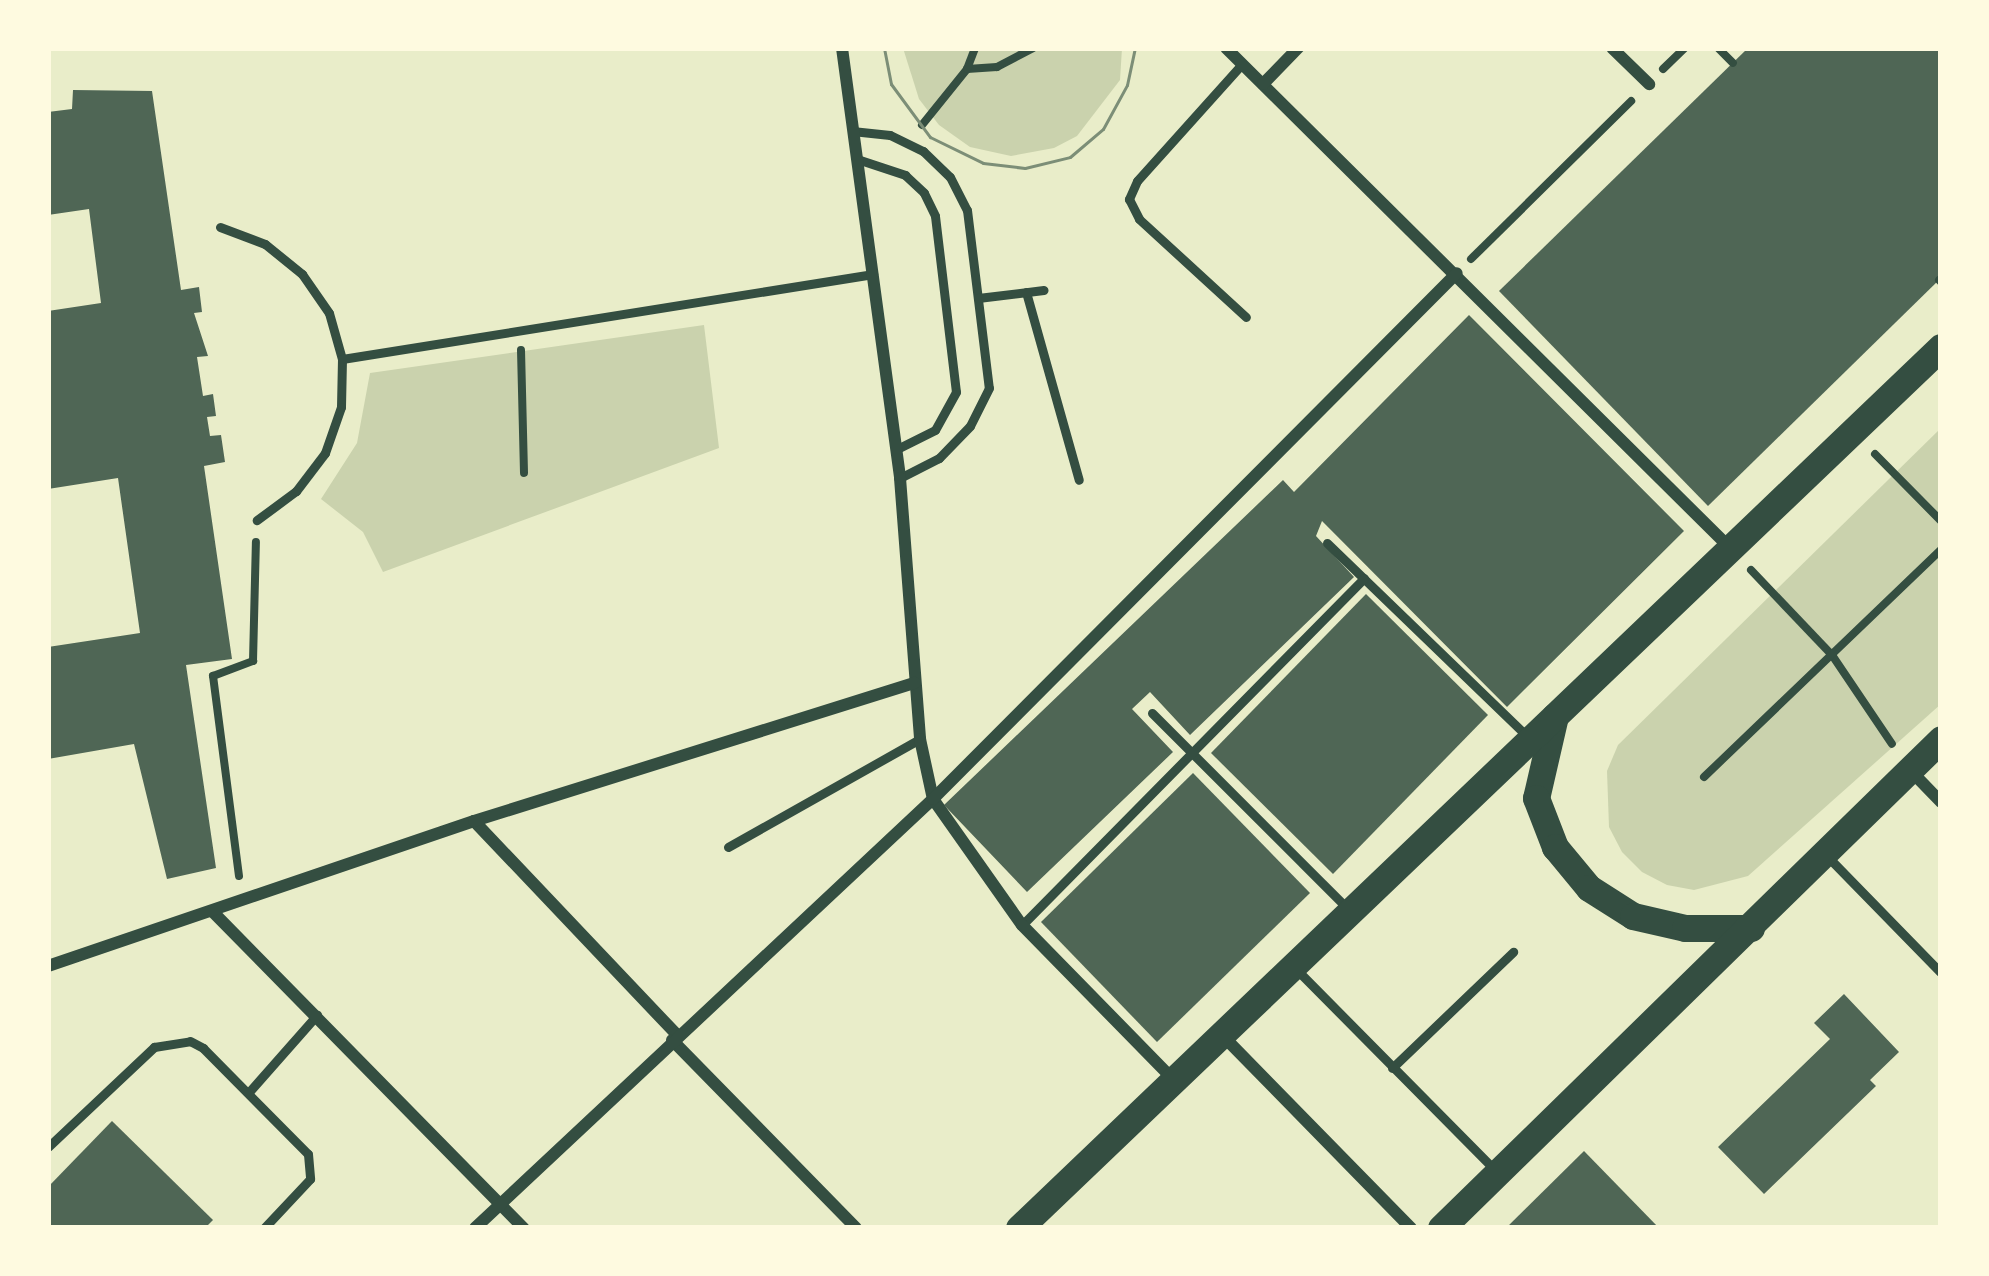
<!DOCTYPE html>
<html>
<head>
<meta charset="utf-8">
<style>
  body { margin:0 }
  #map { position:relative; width:1989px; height:1276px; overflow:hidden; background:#e9edc9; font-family:"Exo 2",sans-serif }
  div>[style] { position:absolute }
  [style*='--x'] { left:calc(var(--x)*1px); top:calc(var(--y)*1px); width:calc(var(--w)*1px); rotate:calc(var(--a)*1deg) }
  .green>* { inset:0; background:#cad2ad }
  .building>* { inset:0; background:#4f6655 }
  .path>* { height:8px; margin:-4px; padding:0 4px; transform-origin:4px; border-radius:4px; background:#344e41 }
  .service>* { height:9px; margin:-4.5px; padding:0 4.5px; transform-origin:4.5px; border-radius:4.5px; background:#344e41 }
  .minor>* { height:12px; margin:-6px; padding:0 6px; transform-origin:6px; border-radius:6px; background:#344e41 }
  .primary>* { height:27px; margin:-13.5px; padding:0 13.5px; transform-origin:13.5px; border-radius:13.5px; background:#344e41 }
  .tram>* { height:3px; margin:-1.5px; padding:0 1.5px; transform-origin:1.5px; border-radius:1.5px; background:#7c8e77 }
  span { translate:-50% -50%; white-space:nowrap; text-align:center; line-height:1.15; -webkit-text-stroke:9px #fefae0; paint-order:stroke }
  .frame { position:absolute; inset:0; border:51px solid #fefae0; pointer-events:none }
</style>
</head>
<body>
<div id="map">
  <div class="green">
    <div style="clip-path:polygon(903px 48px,1122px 48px,1120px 80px,1077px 136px,1054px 148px,1011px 156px,970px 147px,939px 125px,919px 99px)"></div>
    <div style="clip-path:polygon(704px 325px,719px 448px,383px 572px,363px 532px,321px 499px,357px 443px,370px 373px)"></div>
    <div style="clip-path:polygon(1941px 428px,1941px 704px,1748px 876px,1694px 890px,1667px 885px,1642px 872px,1622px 852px,1609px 827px,1607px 771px,1618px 745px)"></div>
  </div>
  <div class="building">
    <div style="clip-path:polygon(1748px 48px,1941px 48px,1941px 278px,1708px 506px,1499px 291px)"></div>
    <div style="clip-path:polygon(73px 90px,152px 91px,181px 290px,199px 287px,202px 312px,194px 313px,208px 356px,197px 357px,203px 396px,213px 394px,216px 416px,207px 417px,210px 436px,221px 435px,225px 462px,204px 466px,232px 659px,186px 665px,216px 868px,167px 879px,134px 744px,48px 759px,48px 647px,140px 633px,118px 478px,48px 489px,48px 311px,101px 303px,89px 209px,48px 215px,48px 112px,72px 109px)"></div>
    <div style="clip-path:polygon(1469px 315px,1684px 531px,1507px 707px,1322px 521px,1316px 536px,1354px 577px,1190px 735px,1150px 692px,1132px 709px,1173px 752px,1027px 892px,944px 805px,1283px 480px,1294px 492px)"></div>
    <div style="clip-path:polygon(1366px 594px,1488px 715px,1333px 874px,1211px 753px)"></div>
    <div style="clip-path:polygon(1193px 773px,1310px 893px,1157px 1042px,1041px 922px)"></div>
    <div style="clip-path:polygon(1844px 994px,1899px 1052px,1870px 1080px,1876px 1086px,1764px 1194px,1718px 1147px,1830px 1039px,1814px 1023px)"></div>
    <div style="clip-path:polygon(112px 1121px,213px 1220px,205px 1228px,48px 1228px,48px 1187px)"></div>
    <div style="clip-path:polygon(1584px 1151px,1659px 1228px,1506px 1228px)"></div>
  </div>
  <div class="path">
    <div style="--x:1718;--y:48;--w:21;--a:45"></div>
    <div style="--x:967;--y:69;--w:30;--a:-4"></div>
    <div style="--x:997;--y:67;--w:41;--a:-27.8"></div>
    <div style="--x:1663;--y:69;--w:30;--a:-44"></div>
    <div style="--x:922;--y:125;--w:72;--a:-51.2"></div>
    <div style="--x:967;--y:69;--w:22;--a:-69"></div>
    <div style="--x:1471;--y:259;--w:225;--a:-44.6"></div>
    <div style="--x:1939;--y:280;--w:3;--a:45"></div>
    <div style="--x:521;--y:350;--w:123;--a:88.6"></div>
    <div style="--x:1875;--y:454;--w:94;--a:45.4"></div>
    <div style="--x:1751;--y:570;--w:117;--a:46.4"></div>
    <div style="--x:1832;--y:655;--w:107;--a:56"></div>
    <div style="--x:1704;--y:777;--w:328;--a:-43.8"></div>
    <div style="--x:239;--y:876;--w:202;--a:-97.4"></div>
    <div style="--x:213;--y:676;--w:43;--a:-20.6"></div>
    <div style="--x:253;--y:661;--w:119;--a:-88.6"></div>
  </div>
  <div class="service">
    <div style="--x:1242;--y:64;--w:157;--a:131.9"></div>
    <div style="--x:1137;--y:181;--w:20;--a:114"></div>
    <div style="--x:1129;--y:199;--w:22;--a:63"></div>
    <div style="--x:1139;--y:219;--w:145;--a:42.5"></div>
    <div style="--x:852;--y:131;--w:38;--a:6"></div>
    <div style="--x:890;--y:135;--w:37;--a:26"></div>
    <div style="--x:923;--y:151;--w:37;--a:44"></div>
    <div style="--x:950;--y:177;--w:37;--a:63"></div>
    <div style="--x:967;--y:210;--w:179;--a:83"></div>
    <div style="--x:989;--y:388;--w:42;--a:116.6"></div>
    <div style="--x:970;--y:426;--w:45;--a:134.1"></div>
    <div style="--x:939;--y:458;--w:44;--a:152.9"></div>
    <div style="--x:857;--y:159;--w:51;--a:18.4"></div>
    <div style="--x:905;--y:175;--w:26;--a:43"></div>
    <div style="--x:924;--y:193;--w:25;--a:64"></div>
    <div style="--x:935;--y:216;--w:177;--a:83.2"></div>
    <div style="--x:956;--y:392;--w:43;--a:118.9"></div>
    <div style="--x:935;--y:430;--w:42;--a:153.4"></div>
    <div style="--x:220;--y:227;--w:48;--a:20.7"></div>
    <div style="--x:265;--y:244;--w:48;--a:39"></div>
    <div style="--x:302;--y:274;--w:47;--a:55.3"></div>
    <div style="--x:329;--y:313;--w:48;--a:74.2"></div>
    <div style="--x:342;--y:359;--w:48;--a:91.2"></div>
    <div style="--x:341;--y:407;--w:49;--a:109.2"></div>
    <div style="--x:325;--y:453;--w:48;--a:127.3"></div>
    <div style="--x:296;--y:491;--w:49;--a:143.4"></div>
    <div style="--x:1026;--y:292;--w:195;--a:74.3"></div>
    <div style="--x:978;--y:298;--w:66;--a:-6.9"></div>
    <div style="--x:342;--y:359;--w:538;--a:-9.09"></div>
    <div style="--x:1327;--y:543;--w:278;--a:44"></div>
    <div style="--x:1152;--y:713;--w:277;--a:45"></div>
    <div style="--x:728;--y:847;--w:220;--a:-29.4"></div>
    <div style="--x:1826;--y:855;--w:165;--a:45.7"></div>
    <div style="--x:1022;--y:925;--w:487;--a:-45.4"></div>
    <div style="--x:1297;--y:970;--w:283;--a:45.3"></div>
    <div style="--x:1392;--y:1068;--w:168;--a:-43.8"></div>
    <div style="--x:249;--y:1092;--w:103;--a:-48.6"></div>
    <div style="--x:48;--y:1147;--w:146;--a:-43.3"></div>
    <div style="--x:154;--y:1047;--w:36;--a:-9"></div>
    <div style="--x:190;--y:1041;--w:15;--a:28"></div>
    <div style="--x:203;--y:1048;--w:149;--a:45.3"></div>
    <div style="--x:308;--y:1154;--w:25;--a:85"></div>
    <div style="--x:310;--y:1179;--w:67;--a:133.2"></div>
  </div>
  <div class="minor">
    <div style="--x:842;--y:48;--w:434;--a:82.3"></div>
    <div style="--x:900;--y:478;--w:262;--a:85.6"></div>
    <div style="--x:920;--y:739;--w:61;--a:77.8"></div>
    <div style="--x:933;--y:799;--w:154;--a:54.8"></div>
    <div style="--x:1022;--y:925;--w:216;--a:45.6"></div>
    <div style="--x:1226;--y:48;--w:709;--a:44.77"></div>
    <div style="--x:1612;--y:48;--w:52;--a:44.2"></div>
    <div style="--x:1263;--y:84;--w:50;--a:-45.8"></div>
    <div style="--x:1910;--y:770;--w:45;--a:45.9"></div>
    <div style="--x:474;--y:821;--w:295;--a:46.5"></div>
    <div style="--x:212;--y:911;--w:445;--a:45.5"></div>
    <div style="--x:48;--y:966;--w:450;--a:-18.8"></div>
    <div style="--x:474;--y:821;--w:462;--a:-17.4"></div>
    <div style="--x:1223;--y:1036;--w:269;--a:45.6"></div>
    <div style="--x:672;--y:1040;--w:263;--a:45.6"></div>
    <div style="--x:475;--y:1228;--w:628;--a:-43.13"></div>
    <div style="--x:933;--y:799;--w:742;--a:-45.11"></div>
  </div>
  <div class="primary">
    <div style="--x:1555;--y:716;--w:84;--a:103"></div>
    <div style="--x:1536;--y:798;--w:53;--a:68.8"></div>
    <div style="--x:1555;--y:847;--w:53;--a:50.3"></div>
    <div style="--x:1589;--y:888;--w:52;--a:32.5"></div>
    <div style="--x:1633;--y:916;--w:53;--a:13"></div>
    <div style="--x:1685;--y:928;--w:66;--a:0"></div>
    <div style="--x:1019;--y:1228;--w:1275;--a:-43.7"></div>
    <div style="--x:1441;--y:1228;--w:699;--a:-44.36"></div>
  </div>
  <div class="tram">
    <div style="--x:884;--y:48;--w:37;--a:79"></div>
    <div style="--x:891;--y:84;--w:66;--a:53.7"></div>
    <div style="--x:930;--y:137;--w:59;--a:26.1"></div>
    <div style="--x:983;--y:163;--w:42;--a:6.8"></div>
    <div style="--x:1025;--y:168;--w:46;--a:-13.7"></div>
    <div style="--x:1070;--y:157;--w:43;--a:-40.3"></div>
    <div style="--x:1103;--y:129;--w:50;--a:-61.4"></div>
    <div style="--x:1127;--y:85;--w:38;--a:-78"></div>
  </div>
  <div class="frame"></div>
</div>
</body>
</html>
